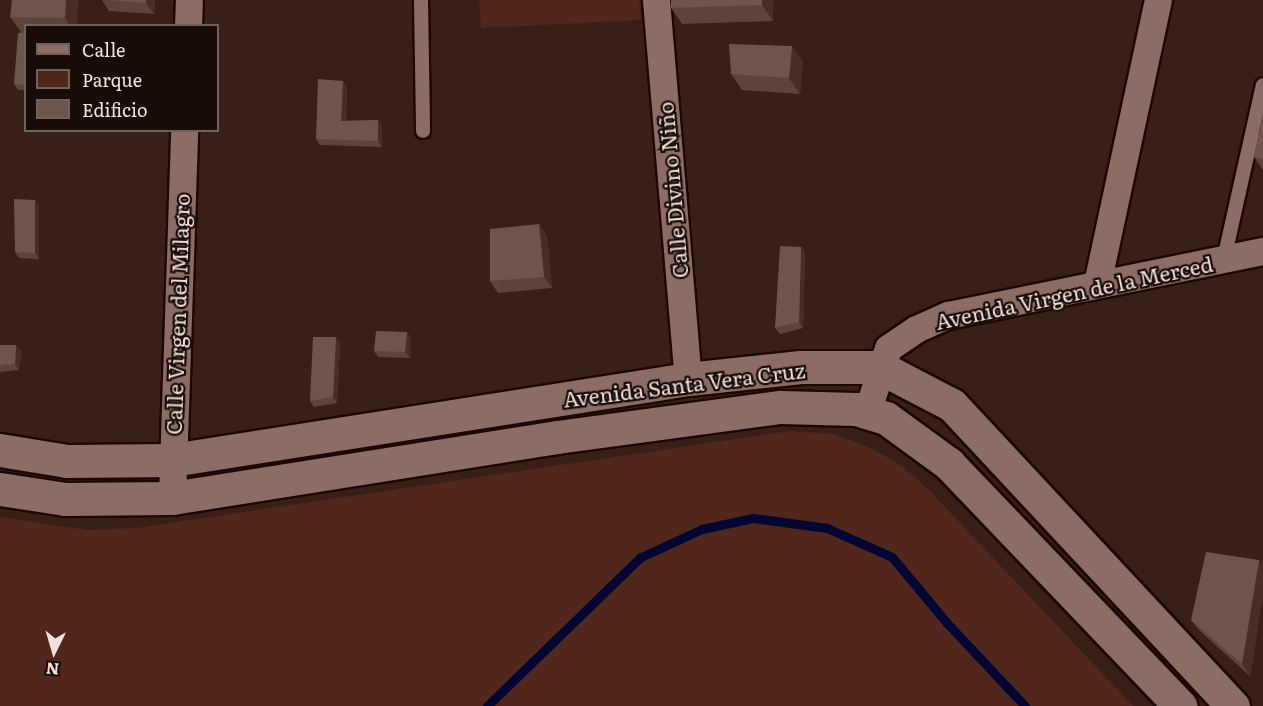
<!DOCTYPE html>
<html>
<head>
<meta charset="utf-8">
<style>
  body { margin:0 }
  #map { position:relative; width:1263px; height:706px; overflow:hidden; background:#381f18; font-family:Literata,serif }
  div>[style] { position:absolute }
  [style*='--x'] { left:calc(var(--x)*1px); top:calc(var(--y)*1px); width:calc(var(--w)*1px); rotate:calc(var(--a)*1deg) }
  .green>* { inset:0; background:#51261b }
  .stream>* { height:9px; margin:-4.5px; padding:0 4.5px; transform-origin:4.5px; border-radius:4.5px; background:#020632 }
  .roads { filter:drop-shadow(2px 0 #1e0804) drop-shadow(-2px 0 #1e0804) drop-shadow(0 2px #1e0804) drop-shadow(0 -2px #1e0804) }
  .lane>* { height:14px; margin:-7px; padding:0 7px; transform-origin:7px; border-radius:7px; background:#8c6d65 }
  .street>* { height:27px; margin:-13.5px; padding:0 13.5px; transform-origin:13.5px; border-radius:13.5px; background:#8c6d65 }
  .secondary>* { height:33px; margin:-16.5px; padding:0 16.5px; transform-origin:16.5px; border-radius:16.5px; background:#8c6d65 }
  .wall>* { inset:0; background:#5d433c }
  .shaded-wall>* { inset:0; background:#482d26 }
  .building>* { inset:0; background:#6d544d }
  span { translate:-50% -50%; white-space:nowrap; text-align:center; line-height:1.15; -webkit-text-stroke:4.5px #180c09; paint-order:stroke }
  .street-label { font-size:21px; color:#f2e0db }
  .legend { position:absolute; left:24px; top:24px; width:195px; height:108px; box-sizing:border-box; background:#180c09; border:2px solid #6f615d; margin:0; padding:8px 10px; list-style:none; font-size:18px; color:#f2e0db }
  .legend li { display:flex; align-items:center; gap:12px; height:30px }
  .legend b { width:30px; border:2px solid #6f615d }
  .north { position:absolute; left:24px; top:622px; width:60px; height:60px; -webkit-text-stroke:4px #180c09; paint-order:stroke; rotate:185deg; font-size:16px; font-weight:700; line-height:24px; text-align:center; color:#f2e0db }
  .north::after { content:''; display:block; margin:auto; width:21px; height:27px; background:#f2e0db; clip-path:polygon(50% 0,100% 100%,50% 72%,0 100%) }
</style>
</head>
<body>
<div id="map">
  <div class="green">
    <div style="clip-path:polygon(479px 0,639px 0,641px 20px,481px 28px)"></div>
    <div style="clip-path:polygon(790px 431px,834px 434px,873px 449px,902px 466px,929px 490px,1133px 706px,0 706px,0 517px,87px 530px,136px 528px)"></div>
  </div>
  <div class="stream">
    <div style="--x:487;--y:706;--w:214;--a:-44.1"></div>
    <div style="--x:641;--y:557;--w:67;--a:-24.7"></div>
    <div style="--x:702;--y:529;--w:52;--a:-12.2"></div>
    <div style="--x:753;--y:518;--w:75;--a:7.7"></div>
    <div style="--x:827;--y:528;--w:71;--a:24"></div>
    <div style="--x:892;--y:557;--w:86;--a:50.2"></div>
    <div style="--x:947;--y:623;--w:114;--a:46.8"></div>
  </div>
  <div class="roads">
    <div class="lane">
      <div style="--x:421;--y:0;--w:131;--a:89.1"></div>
      <div style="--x:1224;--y:259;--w:178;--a:-77.4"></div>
    </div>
    <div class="street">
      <div style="--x:656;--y:0;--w:380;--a:85.2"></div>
      <div style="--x:188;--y:26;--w:26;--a:-88"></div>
      <div style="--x:1097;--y:284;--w:290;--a:-77.9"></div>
      <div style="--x:867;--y:412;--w:67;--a:-71.8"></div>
      <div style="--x:888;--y:348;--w:34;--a:-34"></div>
      <div style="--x:916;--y:329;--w:35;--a:-24"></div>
      <div style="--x:948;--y:315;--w:321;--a:-11.5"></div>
      <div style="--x:172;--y:498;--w:368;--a:-88.1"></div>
    </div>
    <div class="secondary">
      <div style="--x:0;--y:450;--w:68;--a:9.3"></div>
      <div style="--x:67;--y:461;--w:105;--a:-0.5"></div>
      <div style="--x:172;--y:460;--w:522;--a:-8.92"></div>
      <div style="--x:688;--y:379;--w:113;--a:-6.1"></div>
      <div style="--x:800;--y:367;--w:79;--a:0"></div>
      <div style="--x:879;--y:367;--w:82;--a:27.5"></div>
      <div style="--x:952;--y:405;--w:412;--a:47"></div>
      <div style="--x:0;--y:489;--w:66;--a:8.7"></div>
      <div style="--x:65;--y:499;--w:107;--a:-0.5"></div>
      <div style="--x:172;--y:498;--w:390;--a:-9"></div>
      <div style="--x:557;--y:437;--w:225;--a:-7.7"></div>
      <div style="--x:780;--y:407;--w:76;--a:1.5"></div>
      <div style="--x:856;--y:409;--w:31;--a:17"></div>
      <div style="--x:886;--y:418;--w:78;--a:36.1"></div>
      <div style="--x:949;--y:464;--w:335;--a:46.3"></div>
    </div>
  </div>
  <div class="wall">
    <div style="clip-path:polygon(78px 0,76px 26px,26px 26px,26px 90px,18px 90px,14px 84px,21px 32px,10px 17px)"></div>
    <div style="clip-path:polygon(102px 0,155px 0,154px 14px,109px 11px)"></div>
    <div style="clip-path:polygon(773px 0,773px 21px,682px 24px,671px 8px)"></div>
    <div style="clip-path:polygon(792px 46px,803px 62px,800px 94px,742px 90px,731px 74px)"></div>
    <div style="clip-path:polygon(347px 87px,346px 121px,378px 120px,382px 126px,382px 147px,320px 145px,316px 139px)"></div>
    <div style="clip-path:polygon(1263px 112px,1263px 170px,1254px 157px)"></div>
    <div style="clip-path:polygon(35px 200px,39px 206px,39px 259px,19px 258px,15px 252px)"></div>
    <div style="clip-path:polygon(539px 224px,547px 236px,552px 288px,498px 293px,490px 281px)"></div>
    <div style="clip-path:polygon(801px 247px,805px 253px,803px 328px,780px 334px,775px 328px)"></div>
    <div style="clip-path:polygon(407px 332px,411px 338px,410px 358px,378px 357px,374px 351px)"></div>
    <div style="clip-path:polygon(336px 337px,340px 343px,337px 403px,314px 407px,310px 401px)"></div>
    <div style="clip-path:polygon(0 345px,16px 345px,21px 351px,19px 370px,0 372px)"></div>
    <div style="clip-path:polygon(1259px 560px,1263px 566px,1263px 594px,1250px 676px,1200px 631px,1191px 620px)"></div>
  </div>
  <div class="shaded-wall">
    <div style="clip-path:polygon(66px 0,78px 0,76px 26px,70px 26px,65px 18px)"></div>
    <div style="clip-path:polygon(146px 0,155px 0,154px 14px,146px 3px)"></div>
    <div style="clip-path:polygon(762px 0,773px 0,773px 21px,762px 5px)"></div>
    <div style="clip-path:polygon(792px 46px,803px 62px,800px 94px,789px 78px)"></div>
    <div style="clip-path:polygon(343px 81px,347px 87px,345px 127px,341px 121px)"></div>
    <div style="clip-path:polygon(378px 120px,382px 126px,382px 147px,378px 141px)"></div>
    <div style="clip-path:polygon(35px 200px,39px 206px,39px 259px,35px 253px)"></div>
    <div style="clip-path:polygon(539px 224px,547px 236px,552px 288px,544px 277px)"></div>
    <div style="clip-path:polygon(801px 247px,805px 253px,803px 328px,799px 322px)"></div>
    <div style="clip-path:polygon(407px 332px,411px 338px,410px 358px,405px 352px)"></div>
    <div style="clip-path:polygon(336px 337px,340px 343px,337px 403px,333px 397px)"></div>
    <div style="clip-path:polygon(16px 345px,21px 351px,19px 370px,15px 364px)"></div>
    <div style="clip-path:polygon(1259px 560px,1263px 566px,1263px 594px,1250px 676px,1242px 664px)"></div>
  </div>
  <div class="building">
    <div style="clip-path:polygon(12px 0,66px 0,65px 18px,10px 17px)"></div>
    <div style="clip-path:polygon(110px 0,146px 0,146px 3px)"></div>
    <div style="clip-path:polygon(671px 0,762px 0,762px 5px,671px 8px)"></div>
    <div style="clip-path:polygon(26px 32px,26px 85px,14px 84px,18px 33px)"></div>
    <div style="clip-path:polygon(729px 44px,792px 46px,789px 78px,731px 74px)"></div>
    <div style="clip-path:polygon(318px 79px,343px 81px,341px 121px,378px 120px,378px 141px,316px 139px)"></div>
    <div style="clip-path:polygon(1263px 112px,1263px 159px,1254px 157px)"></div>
    <div style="clip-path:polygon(14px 199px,35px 200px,35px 253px,15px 252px)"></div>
    <div style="clip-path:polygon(539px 224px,544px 277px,490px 281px,490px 229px)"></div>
    <div style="clip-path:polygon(780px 246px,801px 247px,799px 322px,775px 328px)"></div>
    <div style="clip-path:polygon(376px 331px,407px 332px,405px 352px,374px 351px)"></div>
    <div style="clip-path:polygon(313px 337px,336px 337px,333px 397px,310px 401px)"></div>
    <div style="clip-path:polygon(0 345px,16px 345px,15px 364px,0 365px)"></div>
    <div style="clip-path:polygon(1206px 552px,1259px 560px,1242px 664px,1191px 620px)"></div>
  </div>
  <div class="street-label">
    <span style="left:672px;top:190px;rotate:-95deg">Calle Divino Niño</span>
    <span style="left:1074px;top:292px;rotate:-12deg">Avenida Virgen de la Merced</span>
    <span style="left:177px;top:314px;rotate:-88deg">Calle Virgen del Milagro</span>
    <span style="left:684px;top:384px;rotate:-7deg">Avenida Santa Vera Cruz</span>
  </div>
  <ul class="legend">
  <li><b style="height:8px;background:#8c6d65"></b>Calle</li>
  <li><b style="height:16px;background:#51261b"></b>Parque</li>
  <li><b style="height:16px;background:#6d544d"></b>Edificio</li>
  </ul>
  <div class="north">N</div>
</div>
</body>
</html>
